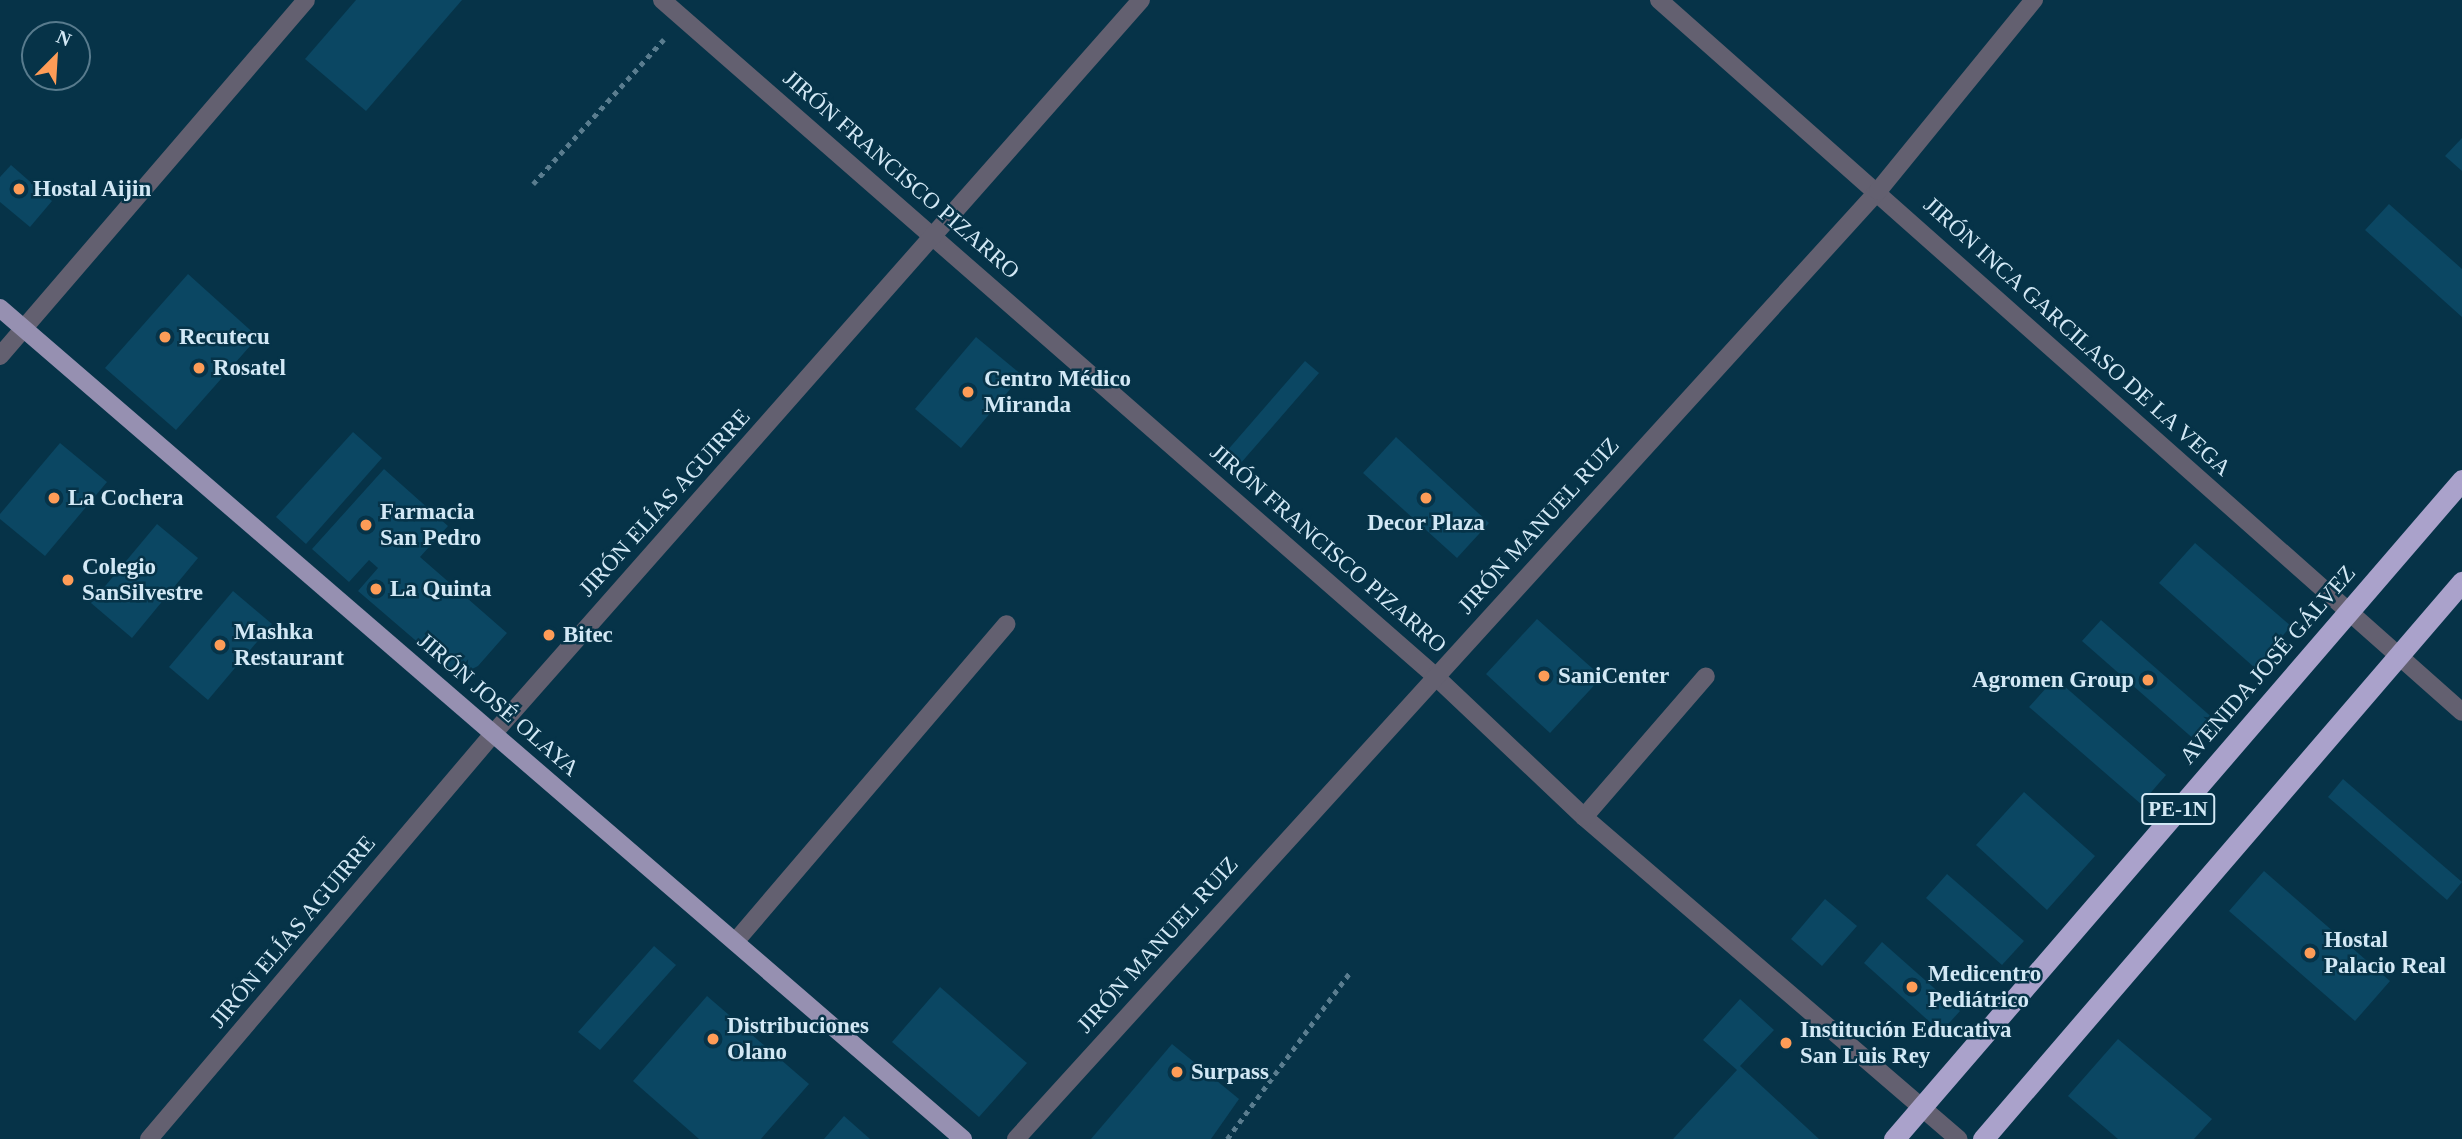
<!DOCTYPE html>
<html>
<head>
<meta charset="utf-8">
<style>
  body { margin:0 }
  #map { position:relative; width:2462px; height:1139px; overflow:hidden; background:#063348; font-family:"Times New Roman",serif }
  div>[style] { position:absolute }
  [style*='--x'] { left:calc(var(--x)*1px); top:calc(var(--y)*1px); width:calc(var(--w)*1px); rotate:calc(var(--a)*1deg) }
  .building>* { inset:0; background:#0b4763 }
  .path>* { height:4.5px; margin-top:-2.25px; transform-origin:0; background:repeating-linear-gradient(90deg,#5a7d8f 0 5px,transparent 0 10px) }
  .minor>* { height:18px; margin:-9px; padding:0 9px; transform-origin:9px; border-radius:9px; background:#636070 }
  .major>* { height:18px; margin:-9px; padding:0 9px; transform-origin:9px; border-radius:9px; background:#9690b1 }
  .highway>* { height:21px; margin:-10.5px; padding:0 10.5px; transform-origin:10.5px; border-radius:10.5px; background:#aaa2cb }
  .dots>* { width:19px; height:19px; translate:-50% -50%; box-sizing:border-box; border:4px solid #063348; border-radius:50% }
  span { translate:-50% -50%; white-space:nowrap; text-align:center; line-height:1.15; -webkit-text-stroke:5px #063348; paint-order:stroke }
  .shield-label span { padding:2px 5px; background:#063348; border:2px solid; border-radius:5px; -webkit-text-stroke-width:0 }
  .shield-label { font-size:21px; color:#d2e8f5; font-weight:700 }
  .street-label { font-size:23px; color:#d2e8f5 }
  .poi-label { font-size:23px; color:#d2e8f5; font-weight:700 }
  .left { translate:0 -50%; text-align:left }
  .right { translate:-100% -50%; text-align:right }
  .north { position:absolute; left:21px; top:21px; width:70px; height:70px; box-sizing:border-box; background:#063348; border:2px solid #587b8d; border-radius:50%; rotate:24deg; font-size:19px; font-weight:700; line-height:28px; text-align:center; color:#d2e8f5 }
  .north::after { content:''; display:block; margin:auto; width:24px; height:32px; background:#fe9c57; clip-path:polygon(50% 0,100% 100%,50% 72%,0 100%) }
</style>
</head>
<body>
<div id="map">
  <div class="building">
    <div style="clip-path:polygon(356px 0,462px 0,366px 111px,305px 59px)"></div>
    <div style="clip-path:polygon(2462px 138px,2462px 171px,2445px 156px)"></div>
    <div style="clip-path:polygon(11px 165px,52px 201px,30px 227px,0 202px,0 177px)"></div>
    <div style="clip-path:polygon(2389px 204px,2462px 269px,2462px 317px,2365px 230px)"></div>
    <div style="clip-path:polygon(188px 274px,258px 337px,176px 430px,105px 368px)"></div>
    <div style="clip-path:polygon(976px 337px,1022px 375px,961px 448px,915px 409px)"></div>
    <div style="clip-path:polygon(1305px 361px,1319px 373px,1240px 464px,1226px 452px)"></div>
    <div style="clip-path:polygon(353px 432px,382px 458px,306px 544px,276px 517px)"></div>
    <div style="clip-path:polygon(1396px 437px,1489px 523px,1457px 558px,1363px 473px)"></div>
    <div style="clip-path:polygon(60px 443px,107px 482px,45px 556px,0 519px,0 514px)"></div>
    <div style="clip-path:polygon(384px 469px,448px 526px,420px 557px,507px 633px,478px 666px,464px 673px,450px 670px,358px 591px,378px 568px,369px 560px,349px 582px,312px 549px)"></div>
    <div style="clip-path:polygon(157px 524px,198px 558px,132px 638px,91px 603px)"></div>
    <div style="clip-path:polygon(2195px 543px,2291px 626px,2255px 668px,2159px 583px)"></div>
    <div style="clip-path:polygon(233px 591px,272px 624px,208px 700px,169px 667px)"></div>
    <div style="clip-path:polygon(1537px 619px,1602px 677px,1550px 733px,1486px 674px)"></div>
    <div style="clip-path:polygon(2101px 620px,2215px 720px,2196px 741px,2082px 641px)"></div>
    <div style="clip-path:polygon(2055px 678px,2166px 775px,2141px 804px,2029px 707px)"></div>
    <div style="clip-path:polygon(2343px 779px,2462px 882px,2447px 900px,2328px 797px)"></div>
    <div style="clip-path:polygon(2024px 792px,2095px 856px,2047px 910px,1976px 845px)"></div>
    <div style="clip-path:polygon(2264px 871px,2390px 981px,2355px 1021px,2229px 911px)"></div>
    <div style="clip-path:polygon(1947px 874px,2024px 941px,2002px 965px,1926px 898px)"></div>
    <div style="clip-path:polygon(1825px 899px,1857px 926px,1822px 966px,1791px 939px)"></div>
    <div style="clip-path:polygon(1882px 942px,1960px 1011px,1941px 1032px,1864px 963px)"></div>
    <div style="clip-path:polygon(654px 946px,676px 965px,600px 1050px,578px 1032px)"></div>
    <div style="clip-path:polygon(940px 987px,1027px 1063px,979px 1117px,892px 1042px)"></div>
    <div style="clip-path:polygon(707px 996px,809px 1084px,761px 1139px,699px 1139px,633px 1081px)"></div>
    <div style="clip-path:polygon(1740px 999px,1774px 1030px,1740px 1066px,1819px 1139px,1673px 1139px,1737px 1070px,1703px 1040px)"></div>
    <div style="clip-path:polygon(2118px 1039px,2212px 1119px,2194px 1139px,2118px 1139px,2068px 1096px)"></div>
    <div style="clip-path:polygon(1172px 1044px,1239px 1099px,1211px 1139px,1091px 1139px)"></div>
    <div style="clip-path:polygon(844px 1116px,870px 1139px,824px 1139px)"></div>
  </div>
  <div class="path">
    <div style="--x:533;--y:184;--w:195;--a:-47.9"></div>
    <div style="--x:1227;--y:1139;--w:209;--a:-53.6"></div>
  </div>
  <div class="minor">
    <div style="--x:662;--y:0;--w:1027;--a:41.17"></div>
    <div style="--x:1435;--y:676;--w:205;--a:43.4"></div>
    <div style="--x:1584;--y:817;--w:494;--a:40.7"></div>
    <div style="--x:1659;--y:0;--w:1073;--a:41.56"></div>
    <div style="--x:0;--y:356;--w:469;--a:-49.3"></div>
    <div style="--x:1584;--y:817;--w:186;--a:-49.1"></div>
    <div style="--x:735;--y:942;--w:418;--a:-49.5"></div>
    <div style="--x:149;--y:1139;--w:531;--a:-49.66"></div>
    <div style="--x:493;--y:734;--w:979;--a:-48.56"></div>
    <div style="--x:1016;--y:1139;--w:1281;--a:-47.72"></div>
    <div style="--x:1878;--y:191;--w:247;--a:-50.8"></div>
  </div>
  <div class="major">
    <div style="--x:0;--y:308;--w:1272;--a:40.79"></div>
  </div>
  <div class="highway">
    <div style="--x:1894;--y:1139;--w:870;--a:-49.24"></div>
    <div style="--x:1983;--y:1139;--w:735;--a:-49.31"></div>
  </div>
  <div class="dots">
    <div style="left:19px;top:189px;background:#fe9c57"></div>
    <div style="left:165px;top:337px;background:#fe9c57"></div>
    <div style="left:199px;top:368px;background:#fe9c57"></div>
    <div style="left:968px;top:392px;background:#fe9c57"></div>
    <div style="left:54px;top:498px;background:#fe9c57"></div>
    <div style="left:1426px;top:498px;background:#fe9c57"></div>
    <div style="left:366px;top:525px;background:#fe9c57"></div>
    <div style="left:68px;top:580px;background:#fe9c57"></div>
    <div style="left:376px;top:589px;background:#fe9c57"></div>
    <div style="left:549px;top:635px;background:#fe9c57"></div>
    <div style="left:220px;top:645px;background:#fe9c57"></div>
    <div style="left:1544px;top:676px;background:#fe9c57"></div>
    <div style="left:2148px;top:680px;background:#fe9c57"></div>
    <div style="left:2310px;top:953px;background:#fe9c57"></div>
    <div style="left:1912px;top:987px;background:#fe9c57"></div>
    <div style="left:713px;top:1039px;background:#fe9c57"></div>
    <div style="left:1786px;top:1043px;background:#fe9c57"></div>
    <div style="left:1177px;top:1072px;background:#fe9c57"></div>
  </div>
  <div class="shield-label">
    <span style="left:2178px;top:809px">PE-1N</span>
  </div>
  <div class="street-label">
    <span style="left:901px;top:175px;rotate:41deg">JIRÓN FRANCISCO PIZARRO</span>
    <span style="left:2077px;top:337px;rotate:42deg">JIRÓN INCA GARCILASO DE LA VEGA</span>
    <span style="left:665px;top:503px;rotate:-48deg">JIRÓN ELÍAS AGUIRRE</span>
    <span style="left:1539px;top:526px;rotate:-48deg">JIRÓN MANUEL RUIZ</span>
    <span style="left:1328px;top:549px;rotate:41deg">JIRÓN FRANCISCO PIZARRO</span>
    <span style="left:2268px;top:665px;rotate:-49deg">AVENIDA JOSÉ GÁLVEZ</span>
    <span style="left:498px;top:705px;rotate:41deg">JIRÓN JOSÉ OLAYA</span>
    <span style="left:293px;top:932px;rotate:-50deg">JIRÓN ELÍAS AGUIRRE</span>
    <span style="left:1158px;top:945px;rotate:-48deg">JIRÓN MANUEL RUIZ</span>
  </div>
  <div class="poi-label">
    <span class="left" style="left:33px;top:189px">Hostal Aijin</span>
    <span class="left" style="left:179px;top:337px">Recutecu</span>
    <span class="left" style="left:213px;top:368px">Rosatel</span>
    <span class="left" style="left:984px;top:392px">Centro Médico<br>Miranda</span>
    <span class="left" style="left:68px;top:498px">La Cochera</span>
    <span class="left" style="left:380px;top:525px">Farmacia<br>San Pedro</span>
    <span style="left:1426px;top:523px">Decor Plaza</span>
    <span class="left" style="left:82px;top:580px">Colegio<br>SanSilvestre</span>
    <span class="left" style="left:390px;top:589px">La Quinta</span>
    <span class="left" style="left:234px;top:645px">Mashka<br>Restaurant</span>
    <span class="left" style="left:563px;top:635px">Bitec</span>
    <span class="left" style="left:1558px;top:676px">SaniCenter</span>
    <span class="right" style="left:2134px;top:680px">Agromen Group</span>
    <span class="left" style="left:2324px;top:953px">Hostal<br>Palacio Real</span>
    <span class="left" style="left:1928px;top:987px">Medicentro<br>Pediátrico</span>
    <span class="left" style="left:727px;top:1039px">Distribuciones<br>Olano</span>
    <span class="left" style="left:1800px;top:1043px">Institución Educativa<br>San Luis Rey</span>
    <span class="left" style="left:1191px;top:1072px">Surpass</span>
  </div>
  <div class="north">N</div>
</div>
</body>
</html>
